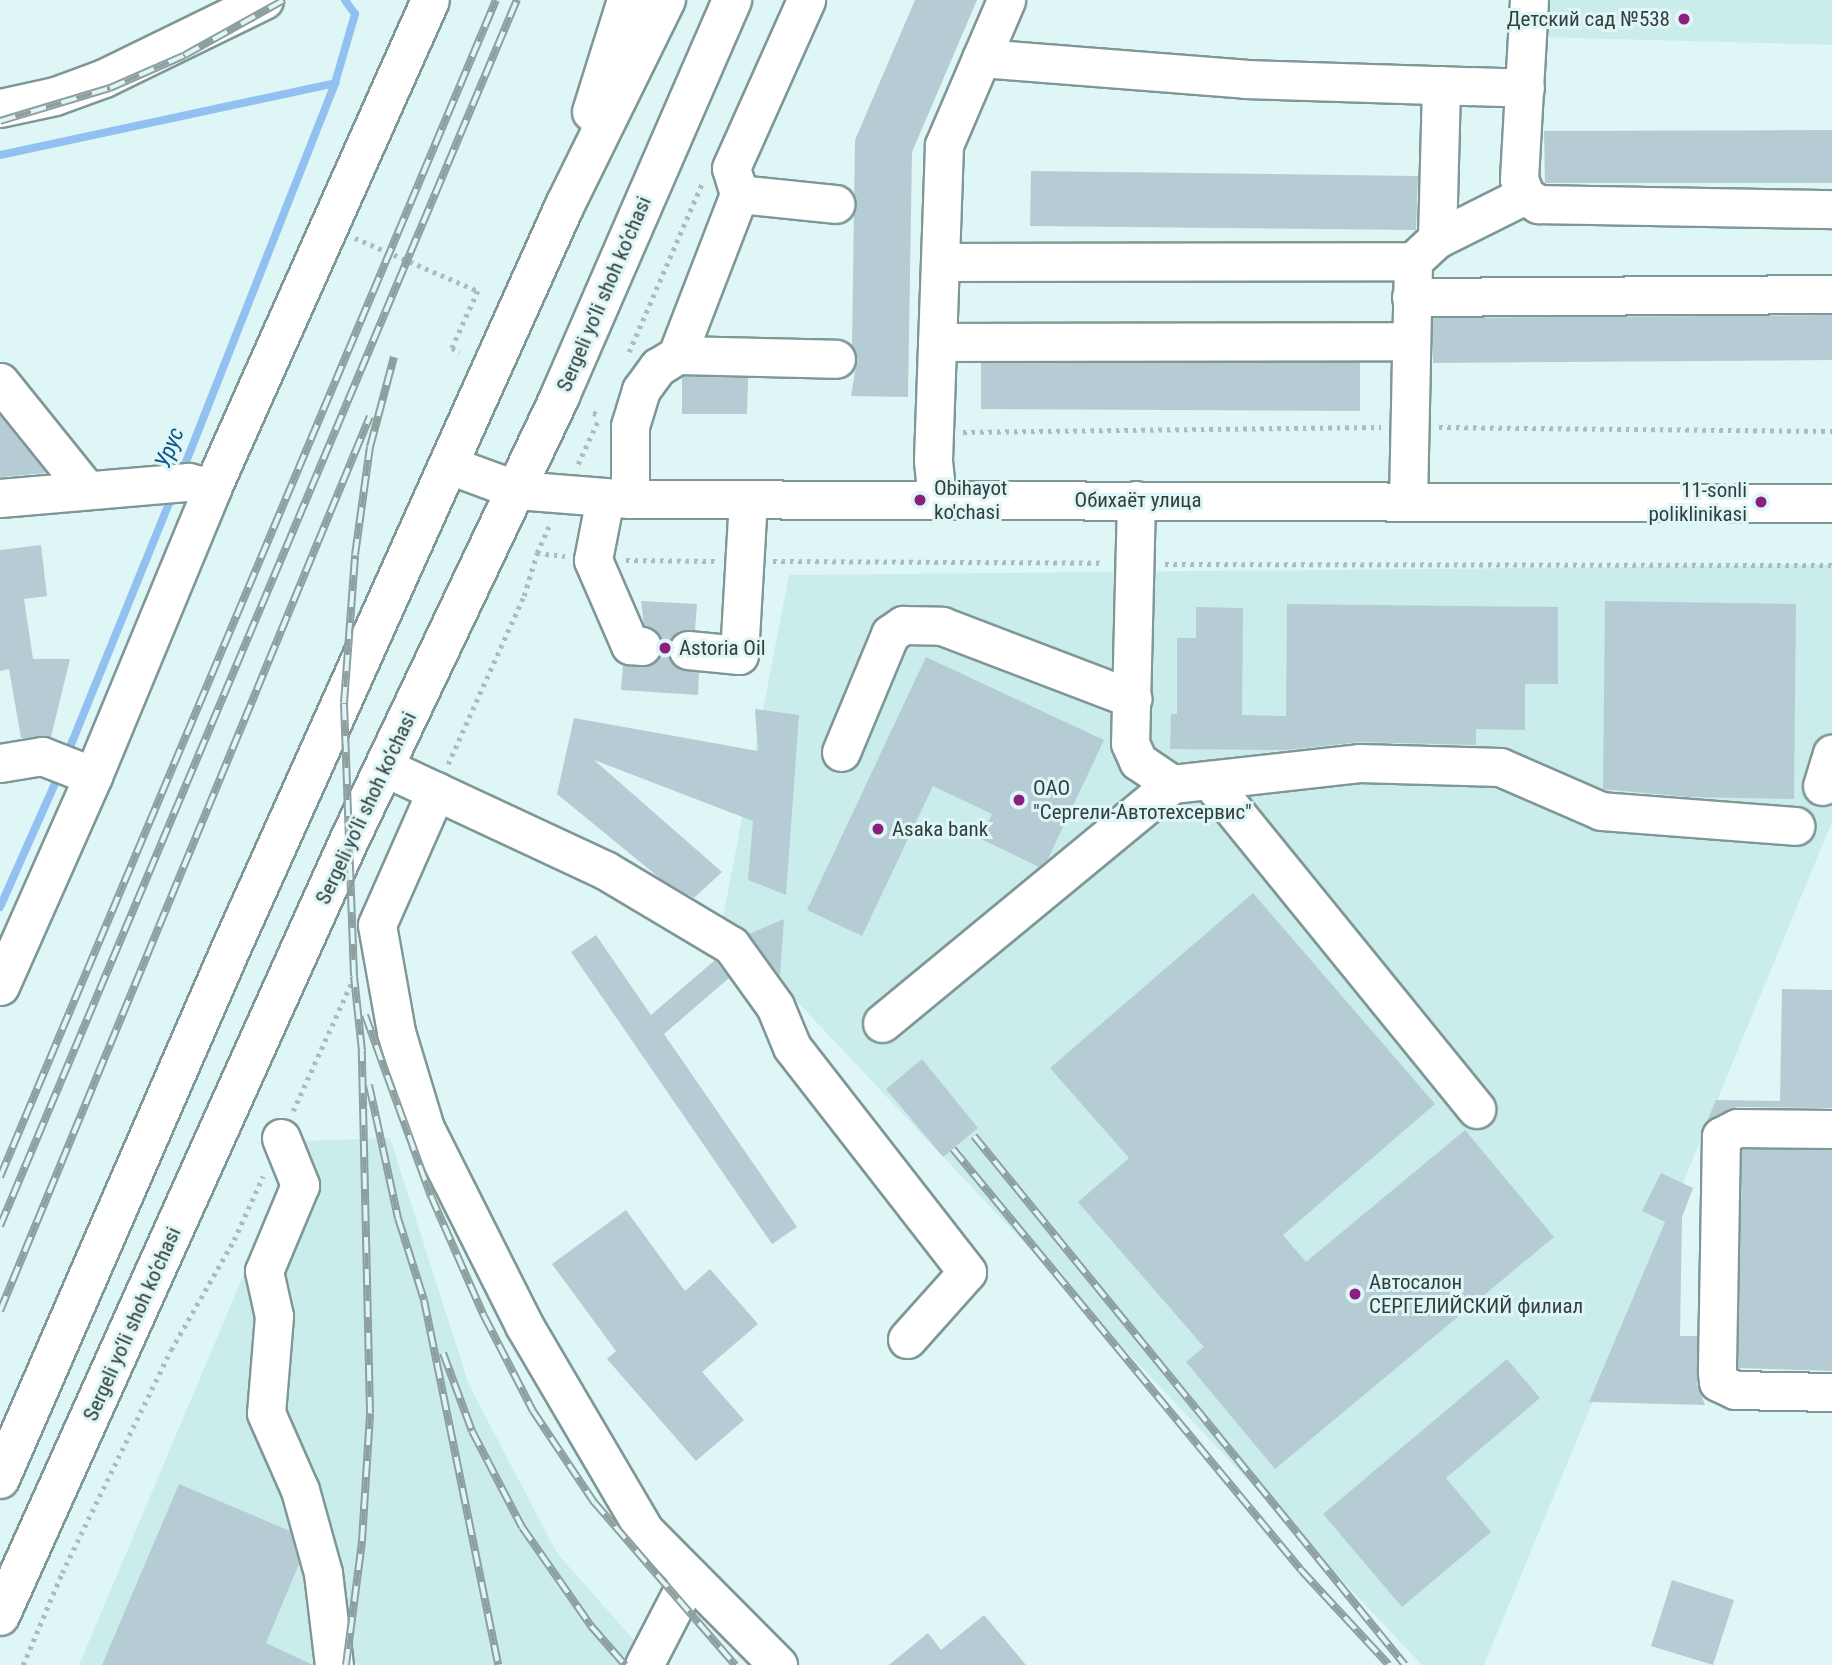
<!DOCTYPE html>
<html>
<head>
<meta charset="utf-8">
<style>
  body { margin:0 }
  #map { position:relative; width:1832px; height:1665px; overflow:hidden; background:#def7f6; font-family:"Roboto Condensed",sans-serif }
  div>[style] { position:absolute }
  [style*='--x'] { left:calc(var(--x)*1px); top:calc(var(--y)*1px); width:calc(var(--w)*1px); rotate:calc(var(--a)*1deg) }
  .built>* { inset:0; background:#caedec }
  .stream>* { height:8px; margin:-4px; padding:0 4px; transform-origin:4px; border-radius:4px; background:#92c0f0 }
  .building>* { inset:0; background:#b5ccd4 }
  .path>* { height:4.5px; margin-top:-2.25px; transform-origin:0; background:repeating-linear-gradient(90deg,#a8bdbc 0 3.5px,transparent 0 8.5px) }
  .roads { filter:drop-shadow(2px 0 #7f9796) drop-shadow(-2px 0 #7f9796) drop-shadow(0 2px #7f9796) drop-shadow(0 -2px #7f9796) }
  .minor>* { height:37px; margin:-18.5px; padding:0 18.5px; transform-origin:18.5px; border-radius:18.5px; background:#fff }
  .major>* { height:38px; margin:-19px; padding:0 19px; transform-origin:19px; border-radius:19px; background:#fff }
  .rail>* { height:8px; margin-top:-4px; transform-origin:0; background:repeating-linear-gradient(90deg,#def7f6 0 16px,#8d9f9f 0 32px); box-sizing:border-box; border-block:2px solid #8d9f9f }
  .dots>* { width:19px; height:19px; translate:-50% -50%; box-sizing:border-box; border:4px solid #def7f6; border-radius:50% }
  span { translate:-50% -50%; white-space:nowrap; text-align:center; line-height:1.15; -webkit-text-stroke:6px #def7f6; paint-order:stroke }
  .poi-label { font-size:21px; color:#343e3e }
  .right { translate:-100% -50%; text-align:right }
  .left { translate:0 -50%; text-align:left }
  .street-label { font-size:21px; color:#343e3e }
  .water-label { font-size:23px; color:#0f548d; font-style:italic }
</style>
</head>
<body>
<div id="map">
  <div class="built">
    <div style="clip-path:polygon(1538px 0,1832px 0,1832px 45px,1536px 37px)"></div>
    <div style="clip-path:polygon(1832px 565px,1832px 822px,1484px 1665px,1422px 1665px,722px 922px,789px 575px)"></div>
    <div style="clip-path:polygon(390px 1138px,469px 1385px,557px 1553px,656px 1665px,79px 1665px,300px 1141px)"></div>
  </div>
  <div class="stream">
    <div style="--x:0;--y:155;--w:343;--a:-12.1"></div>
    <div style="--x:182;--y:472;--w:418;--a:-68.5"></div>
    <div style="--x:335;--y:83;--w:72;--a:-73.8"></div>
    <div style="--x:355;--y:14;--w:17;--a:-126"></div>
    <div style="--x:66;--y:757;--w:285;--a:-67.9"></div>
    <div style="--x:0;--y:907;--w:148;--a:-66"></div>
  </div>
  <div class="building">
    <div style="clip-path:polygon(915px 0,977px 0,912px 152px,908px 397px,851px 396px,857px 359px,852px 346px,855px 140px)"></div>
    <div style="clip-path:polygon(1832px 130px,1832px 183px,1545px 183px,1544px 131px)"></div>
    <div style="clip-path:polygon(1031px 171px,1418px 176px,1416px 230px,1030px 226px)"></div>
    <div style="clip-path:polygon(1832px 315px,1832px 360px,1433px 363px,1433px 318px)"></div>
    <div style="clip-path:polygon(1360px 362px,1360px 411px,981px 409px,981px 363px)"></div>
    <div style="clip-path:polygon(682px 376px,748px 378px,747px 414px,682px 414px)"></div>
    <div style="clip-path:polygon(0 416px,46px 473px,0 477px)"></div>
    <div style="clip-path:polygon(41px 545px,47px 596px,24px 599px,33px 659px,70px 659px,51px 737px,21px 738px,9px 669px,0 671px,0 550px)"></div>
    <div style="clip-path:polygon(641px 601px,697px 604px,695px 630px,679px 631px,667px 649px,675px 667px,699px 672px,698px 695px,621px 690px,623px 664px,650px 665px,663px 648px,661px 636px,644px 625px)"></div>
    <div style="clip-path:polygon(1605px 601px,1796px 604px,1794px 799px,1689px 797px,1603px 789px)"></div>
    <div style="clip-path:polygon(1287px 604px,1558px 607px,1558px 684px,1525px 684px,1525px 730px,1476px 729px,1476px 745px,1360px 742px,1286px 750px,1170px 749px,1171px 714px,1177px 714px,1177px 638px,1196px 638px,1196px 607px,1243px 608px,1242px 715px,1286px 716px)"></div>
    <div style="clip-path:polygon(926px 657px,1104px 740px,1048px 859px,1039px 867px,981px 839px,992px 814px,933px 786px,862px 936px,807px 910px)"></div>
    <div style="clip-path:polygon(755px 709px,799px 715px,786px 895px,748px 880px,753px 821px,594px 760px,722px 872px,694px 898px,662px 880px,557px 794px,574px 718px,758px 751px)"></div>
    <div style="clip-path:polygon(1253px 893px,1435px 1104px,1283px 1235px,1306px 1262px,1465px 1130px,1554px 1237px,1275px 1469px,1186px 1362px,1204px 1347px,1078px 1202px,1129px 1158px,1050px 1068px)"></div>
    <div style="clip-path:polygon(784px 919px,780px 976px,749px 934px)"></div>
    <div style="clip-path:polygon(596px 935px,651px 1015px,715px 960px,729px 978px,664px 1034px,797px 1227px,772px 1244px,571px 952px)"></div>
    <div style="clip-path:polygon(1782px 989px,1832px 990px,1832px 1108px,1737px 1107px,1707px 1121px,1716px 1100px,1780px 1101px)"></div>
    <div style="clip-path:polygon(922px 1059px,978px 1128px,943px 1157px,886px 1089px)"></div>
    <div style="clip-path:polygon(1742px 1149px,1832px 1150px,1832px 1371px,1738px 1368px)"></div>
    <div style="clip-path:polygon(1661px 1173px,1693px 1188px,1682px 1217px,1680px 1336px,1697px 1336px,1697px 1384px,1705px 1405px,1589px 1402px,1665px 1222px,1642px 1211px)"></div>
    <div style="clip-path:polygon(626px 1210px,685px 1291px,710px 1269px,758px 1324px,702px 1372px,744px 1420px,696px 1461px,607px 1359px,616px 1351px,552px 1264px)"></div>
    <div style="clip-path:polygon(1507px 1359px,1540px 1398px,1446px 1478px,1491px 1532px,1402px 1607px,1323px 1514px)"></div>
    <div style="clip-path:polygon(179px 1484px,290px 1531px,299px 1564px,266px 1643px,313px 1665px,102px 1665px)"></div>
    <div style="clip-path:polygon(1672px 1580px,1734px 1600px,1713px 1665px,1651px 1646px)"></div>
    <div style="clip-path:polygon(984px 1615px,1026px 1665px,889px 1665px,928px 1633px,941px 1650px)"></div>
  </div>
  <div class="path">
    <div style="--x:355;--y:238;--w:134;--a:23.3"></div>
    <div style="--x:478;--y:291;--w:63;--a:114.5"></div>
    <div style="--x:452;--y:348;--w:9;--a:27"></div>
    <div style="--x:629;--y:352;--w:186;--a:-66.6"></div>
    <div style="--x:593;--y:413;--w:8;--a:14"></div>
    <div style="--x:1439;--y:427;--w:393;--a:0.6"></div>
    <div style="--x:963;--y:432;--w:418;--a:-0.7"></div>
    <div style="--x:578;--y:464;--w:47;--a:-65.1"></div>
    <div style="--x:537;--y:553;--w:34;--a:-66"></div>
    <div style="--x:626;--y:560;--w:89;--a:0.6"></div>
    <div style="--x:773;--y:561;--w:330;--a:0.3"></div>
    <div style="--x:1165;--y:564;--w:667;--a:0.09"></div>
    <div style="--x:448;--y:764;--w:184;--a:-65.7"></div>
    <div style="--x:524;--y:596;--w:45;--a:-73.2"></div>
    <div style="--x:537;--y:553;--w:28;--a:6"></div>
    <div style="--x:293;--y:1111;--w:149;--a:-65.5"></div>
    <div style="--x:23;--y:1665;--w:100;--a:-67"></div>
    <div style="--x:62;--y:1573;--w:248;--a:-64"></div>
    <div style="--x:171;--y:1350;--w:127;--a:-60.2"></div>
    <div style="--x:234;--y:1240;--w:70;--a:-65.6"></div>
  </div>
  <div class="roads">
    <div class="minor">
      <div style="--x:1529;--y:0;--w:179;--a:93.2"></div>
      <div style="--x:1519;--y:179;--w:17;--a:69"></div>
      <div style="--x:1525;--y:195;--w:16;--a:35"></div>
      <div style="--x:1538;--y:204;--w:294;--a:1"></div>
      <div style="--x:981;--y:58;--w:265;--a:4.5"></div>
      <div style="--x:1245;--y:79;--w:280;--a:1.8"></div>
      <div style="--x:0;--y:108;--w:56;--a:-12.3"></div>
      <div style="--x:55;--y:96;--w:52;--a:-20.2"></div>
      <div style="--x:104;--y:78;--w:178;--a:-26"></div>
      <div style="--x:739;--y:194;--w:27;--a:-107"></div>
      <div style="--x:731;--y:168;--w:184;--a:-65.9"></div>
      <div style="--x:1437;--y:239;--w:98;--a:-26.6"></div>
      <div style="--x:940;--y:262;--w:473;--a:-0.1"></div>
      <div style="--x:1411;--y:297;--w:421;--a:-0.4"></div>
      <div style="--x:937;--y:342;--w:472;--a:-0.1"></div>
      <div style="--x:677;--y:355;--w:173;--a:-68.9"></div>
      <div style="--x:739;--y:194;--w:97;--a:5.9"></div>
      <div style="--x:0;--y:382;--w:137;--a:51.2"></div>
      <div style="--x:449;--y:465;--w:72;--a:20.2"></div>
      <div style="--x:517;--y:490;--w:113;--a:4.6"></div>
      <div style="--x:630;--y:499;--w:1202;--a:0.19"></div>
      <div style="--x:0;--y:498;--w:189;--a:-4.9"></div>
      <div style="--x:188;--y:482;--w:25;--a:14"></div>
      <div style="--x:605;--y:498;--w:63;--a:101"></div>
      <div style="--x:593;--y:560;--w:93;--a:66.5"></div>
      <div style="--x:630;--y:645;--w:12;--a:5"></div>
      <div style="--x:630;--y:499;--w:73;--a:-90"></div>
      <div style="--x:630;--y:426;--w:38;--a:-73"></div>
      <div style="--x:641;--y:390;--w:29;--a:-54"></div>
      <div style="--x:658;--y:367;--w:22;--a:-32"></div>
      <div style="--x:677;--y:355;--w:159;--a:1.4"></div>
      <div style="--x:937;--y:499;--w:39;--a:-96"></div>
      <div style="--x:933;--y:460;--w:315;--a:-88"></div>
      <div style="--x:944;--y:145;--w:158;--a:-66.8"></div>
      <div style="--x:1136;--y:500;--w:243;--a:91.4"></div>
      <div style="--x:1130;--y:743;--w:20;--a:66"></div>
      <div style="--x:1138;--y:761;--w:41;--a:34.1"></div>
      <div style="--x:1172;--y:784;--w:188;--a:-6.4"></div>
      <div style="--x:1359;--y:763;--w:141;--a:1.6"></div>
      <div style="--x:1500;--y:767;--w:110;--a:23.5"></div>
      <div style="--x:1601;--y:811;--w:195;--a:4.4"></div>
      <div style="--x:1408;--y:501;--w:240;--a:-88.8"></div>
      <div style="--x:1413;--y:261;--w:33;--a:-43"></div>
      <div style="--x:1437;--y:239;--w:154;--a:-88.5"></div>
      <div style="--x:688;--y:650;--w:51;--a:5.6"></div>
      <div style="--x:739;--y:655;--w:154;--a:-86.7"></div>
      <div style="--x:841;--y:752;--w:128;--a:-67.4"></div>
      <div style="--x:890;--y:634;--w:16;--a:-35"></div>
      <div style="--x:903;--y:625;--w:39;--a:1"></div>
      <div style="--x:942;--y:626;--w:204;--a:20.9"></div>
      <div style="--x:0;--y:763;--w:43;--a:-9.5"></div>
      <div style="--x:42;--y:756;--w:55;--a:21.4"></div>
      <div style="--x:384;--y:767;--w:244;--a:25"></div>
      <div style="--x:605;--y:870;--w:147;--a:30.8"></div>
      <div style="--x:731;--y:945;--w:75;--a:54.2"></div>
      <div style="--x:775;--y:1006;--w:44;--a:67.5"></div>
      <div style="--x:792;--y:1047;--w:285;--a:52.1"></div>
      <div style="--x:967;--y:1272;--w:90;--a:131.8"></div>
      <div style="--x:1209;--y:780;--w:424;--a:50.9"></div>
      <div style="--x:1822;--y:786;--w:34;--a:-73"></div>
      <div style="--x:436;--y:791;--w:146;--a:113.8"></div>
      <div style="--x:377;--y:925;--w:109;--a:79.9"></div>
      <div style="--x:396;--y:1032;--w:100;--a:73.2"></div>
      <div style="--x:425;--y:1128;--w:220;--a:63.3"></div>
      <div style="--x:524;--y:1325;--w:239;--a:59.6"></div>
      <div style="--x:645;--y:1531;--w:189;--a:45.2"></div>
      <div style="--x:0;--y:986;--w:230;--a:-66.1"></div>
      <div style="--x:93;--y:776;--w:312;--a:-67.5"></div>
      <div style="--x:212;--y:488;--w:534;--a:-65.93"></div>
      <div style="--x:882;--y:1023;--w:376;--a:-39.5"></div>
      <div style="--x:1832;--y:1129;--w:95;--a:-179.4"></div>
      <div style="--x:1737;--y:1128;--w:18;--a:153"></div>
      <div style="--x:1721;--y:1136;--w:236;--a:91"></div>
      <div style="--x:1717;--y:1372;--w:10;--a:84"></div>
      <div style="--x:1718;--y:1382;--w:19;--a:25"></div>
      <div style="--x:1735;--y:1390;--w:97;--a:1.2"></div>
      <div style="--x:281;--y:1138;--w:51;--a:68"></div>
      <div style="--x:300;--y:1185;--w:93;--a:112.7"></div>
      <div style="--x:264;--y:1271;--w:46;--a:77.5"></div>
      <div style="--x:274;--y:1316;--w:97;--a:94.7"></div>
      <div style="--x:266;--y:1413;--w:84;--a:66.2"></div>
      <div style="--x:300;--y:1490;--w:86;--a:74.5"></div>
      <div style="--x:323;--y:1573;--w:93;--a:83.2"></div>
      <div style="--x:644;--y:1665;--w:100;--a:-62.7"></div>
    </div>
    <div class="major">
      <div style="--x:592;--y:112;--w:117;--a:-72.6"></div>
      <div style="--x:0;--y:1479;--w:574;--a:-66.47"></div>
      <div style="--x:229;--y:953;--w:820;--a:-65.81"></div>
      <div style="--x:565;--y:205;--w:229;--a:-63.8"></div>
      <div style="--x:0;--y:1616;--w:848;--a:-65.76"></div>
      <div style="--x:348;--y:843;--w:495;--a:-64.6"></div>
      <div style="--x:560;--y:396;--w:432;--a:-66.5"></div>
    </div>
  </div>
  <div class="rail">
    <div style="--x:0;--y:121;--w:115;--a:-16.7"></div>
    <div style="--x:110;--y:88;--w:82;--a:-23.7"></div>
    <div style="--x:185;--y:55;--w:113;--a:-29.1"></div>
    <div style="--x:365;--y:1015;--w:193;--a:70"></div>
    <div style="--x:431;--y:1196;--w:131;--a:66.2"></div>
    <div style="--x:484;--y:1316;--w:107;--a:62.7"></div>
    <div style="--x:533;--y:1411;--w:110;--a:56.2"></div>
    <div style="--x:594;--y:1502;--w:216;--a:49.1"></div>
    <div style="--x:369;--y:1085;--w:136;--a:77.7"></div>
    <div style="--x:398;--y:1218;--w:86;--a:72.4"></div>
    <div style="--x:424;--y:1300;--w:372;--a:78.5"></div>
    <div style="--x:974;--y:1136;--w:682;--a:50.83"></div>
    <div style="--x:953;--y:1149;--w:546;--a:50.42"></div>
    <div style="--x:1301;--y:1570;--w:129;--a:47.2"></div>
    <div style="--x:0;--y:1177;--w:1277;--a:-67.15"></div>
    <div style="--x:0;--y:1226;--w:1331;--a:-67.14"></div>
    <div style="--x:0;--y:1311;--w:968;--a:-67.54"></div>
    <div style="--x:443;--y:1353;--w:83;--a:69.6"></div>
    <div style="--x:472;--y:1431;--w:108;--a:62.5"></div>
    <div style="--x:522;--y:1527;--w:121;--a:55.1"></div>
    <div style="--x:591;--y:1626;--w:52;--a:48.9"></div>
    <div style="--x:346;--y:1665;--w:125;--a:-82.6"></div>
    <div style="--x:362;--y:1541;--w:128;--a:-86.4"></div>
    <div style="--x:370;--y:1413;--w:362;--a:-91.3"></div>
    <div style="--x:362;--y:1051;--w:75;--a:-96.1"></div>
    <div style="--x:354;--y:976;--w:273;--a:-92.1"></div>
    <div style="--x:344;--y:703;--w:148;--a:-85.7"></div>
    <div style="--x:355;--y:555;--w:109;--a:-82.1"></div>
    <div style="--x:370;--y:447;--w:93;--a:-75.1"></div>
  </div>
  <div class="dots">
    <div style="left:1684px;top:19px;background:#8d1d7f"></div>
    <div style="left:920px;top:500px;background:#8d1d7f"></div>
    <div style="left:1761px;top:502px;background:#8d1d7f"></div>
    <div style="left:665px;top:648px;background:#8d1d7f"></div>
    <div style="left:1019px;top:800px;background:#8d1d7f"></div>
    <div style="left:878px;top:829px;background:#8d1d7f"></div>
    <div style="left:1355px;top:1294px;background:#8d1d7f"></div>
  </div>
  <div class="poi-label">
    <span class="right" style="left:1670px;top:19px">Детский сад №538</span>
    <span class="left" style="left:934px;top:500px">Obihayot<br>ko'chasi</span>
    <span class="right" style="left:1747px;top:502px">11-sonli<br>poliklinikasi</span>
    <span class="left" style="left:679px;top:648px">Astoria Oil</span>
    <span class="left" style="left:1033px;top:800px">ОАО<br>"Сергели-Автотехсервис"</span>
    <span class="left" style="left:892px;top:829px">Asaka bank</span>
    <span class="left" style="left:1369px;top:1294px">Автосалон<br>СЕРГЕЛИЙСКИЙ филиал</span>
  </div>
  <div class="street-label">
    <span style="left:604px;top:294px;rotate:-67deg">Sergeli yo‘li shoh ko‘chasi</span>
    <span style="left:1138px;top:500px">Обихаёт улица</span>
    <span style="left:366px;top:808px;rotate:-65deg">Sergeli yo‘li shoh ko‘chasi</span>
    <span style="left:132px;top:1324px;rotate:-66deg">Sergeli yo‘li shoh ko‘chasi</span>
  </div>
  <div class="water-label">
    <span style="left:170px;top:448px;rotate:-68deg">Урус</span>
  </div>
</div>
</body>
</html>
